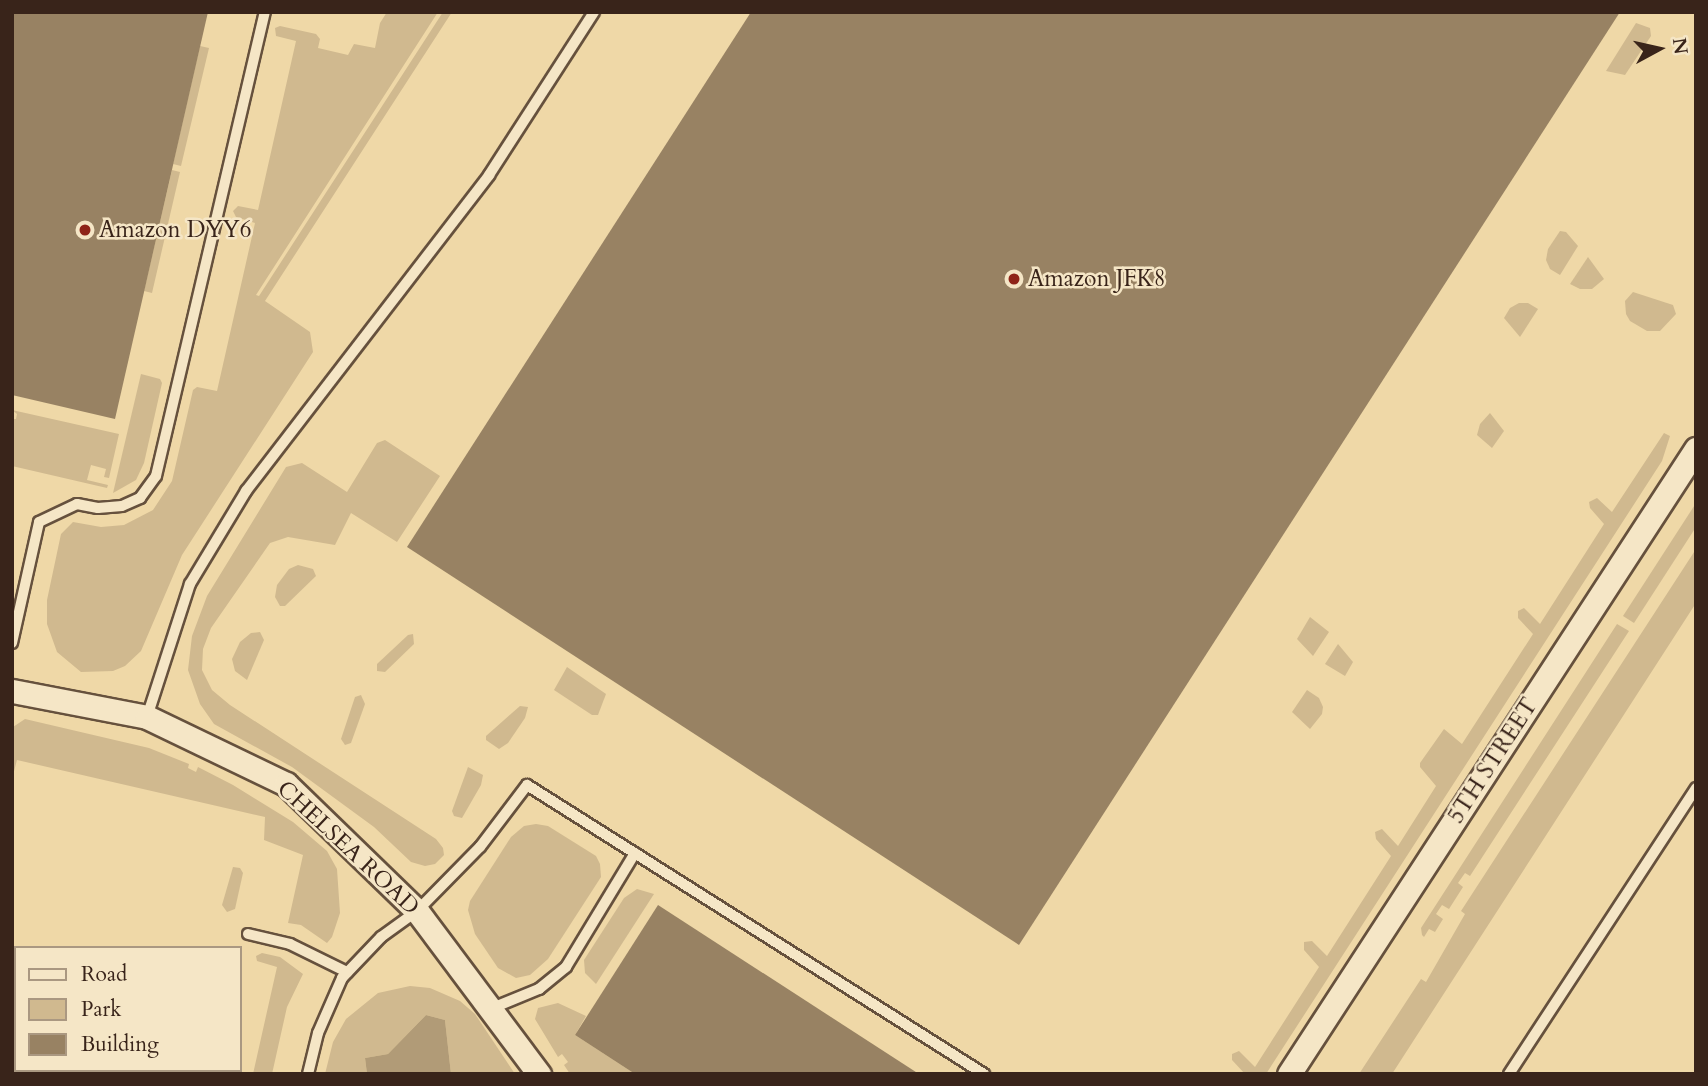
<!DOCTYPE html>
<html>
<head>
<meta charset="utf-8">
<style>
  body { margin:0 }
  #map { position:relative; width:1708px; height:1086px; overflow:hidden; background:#efd8a7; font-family:Cardo,serif }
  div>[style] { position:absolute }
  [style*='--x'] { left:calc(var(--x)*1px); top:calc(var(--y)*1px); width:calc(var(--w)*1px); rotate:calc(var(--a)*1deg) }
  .green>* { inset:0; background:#d0b98f }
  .water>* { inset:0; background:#b19b77 }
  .building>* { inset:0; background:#988263 }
  .roads { filter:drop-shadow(2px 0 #66513d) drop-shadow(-2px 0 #66513d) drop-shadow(0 2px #66513d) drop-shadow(0 -2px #66513d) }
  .service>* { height:10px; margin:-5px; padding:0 5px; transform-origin:5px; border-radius:5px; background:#f5e6c6 }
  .minor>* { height:23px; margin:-11.5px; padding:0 11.5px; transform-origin:11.5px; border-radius:11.5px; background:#f5e6c6 }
  .dots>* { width:19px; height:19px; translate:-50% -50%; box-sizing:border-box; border:4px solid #f5e6c6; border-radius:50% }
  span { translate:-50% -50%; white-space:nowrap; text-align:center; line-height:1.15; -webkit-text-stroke:5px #f5e6c6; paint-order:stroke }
  .poi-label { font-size:23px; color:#39241a }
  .left { translate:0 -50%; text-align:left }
  .street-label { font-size:23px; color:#39241a }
  .frame { position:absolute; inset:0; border:14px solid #39241a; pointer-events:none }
  .legend { position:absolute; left:14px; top:946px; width:228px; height:126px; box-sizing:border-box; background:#f5e6c6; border:2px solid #aa9881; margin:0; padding:9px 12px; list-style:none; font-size:21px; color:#39241a }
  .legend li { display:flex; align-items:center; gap:14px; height:35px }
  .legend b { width:35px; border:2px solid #aa9881 }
  .north { position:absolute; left:1624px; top:14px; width:70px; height:70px; -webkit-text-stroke:5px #f5e6c6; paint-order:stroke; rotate:82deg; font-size:19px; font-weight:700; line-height:28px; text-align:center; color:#39241a }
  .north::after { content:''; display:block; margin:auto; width:24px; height:32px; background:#39241a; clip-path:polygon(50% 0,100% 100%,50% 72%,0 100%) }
</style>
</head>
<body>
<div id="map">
  <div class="green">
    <div style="clip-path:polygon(387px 12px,438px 12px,256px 295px,259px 296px,443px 12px,452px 12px,265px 301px,310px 332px,313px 352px,182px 555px,141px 651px,125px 666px,113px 671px,81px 672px,57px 652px,47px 624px,47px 600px,61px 534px,73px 522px,101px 527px,124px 525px,153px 510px,172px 481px,193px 390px,197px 387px,217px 391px,255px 223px,236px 217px,233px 211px,238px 206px,258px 210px,296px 41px,276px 36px,275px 28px,280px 26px,316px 34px,320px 39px,318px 48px,348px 55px,354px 44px,375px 48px,380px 23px)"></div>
    <div style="clip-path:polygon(1636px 23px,1650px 28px,1651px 36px,1625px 75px,1606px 71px)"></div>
    <div style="clip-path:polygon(200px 46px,209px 48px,181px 166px,173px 164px)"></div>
    <div style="clip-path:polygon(172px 170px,180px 172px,152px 293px,144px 291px)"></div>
    <div style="clip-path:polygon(1560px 231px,1566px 232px,1578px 246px,1560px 275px,1550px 269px,1546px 260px,1548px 249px)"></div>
    <div style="clip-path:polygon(1588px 257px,1604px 279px,1592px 289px,1580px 289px,1570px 284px)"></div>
    <div style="clip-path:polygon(1633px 292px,1673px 305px,1676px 314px,1660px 331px,1647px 331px,1630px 321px,1626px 314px,1625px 301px)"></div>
    <div style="clip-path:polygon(1519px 303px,1528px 303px,1538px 309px,1520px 337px,1504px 318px,1510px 308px)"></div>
    <div style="clip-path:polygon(141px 374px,160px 379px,162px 383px,144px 463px,136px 480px,113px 493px)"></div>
    <div style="clip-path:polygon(12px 410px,119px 434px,109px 478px,104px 477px,106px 469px,91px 465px,87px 480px,108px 485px,107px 488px,12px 466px,12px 419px,16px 419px,17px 414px)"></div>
    <div style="clip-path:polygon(1490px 413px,1504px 431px,1492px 448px,1477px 435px,1480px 424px)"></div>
    <div style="clip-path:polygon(1664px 433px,1670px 436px,1662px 461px,1266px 1074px,1245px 1074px,1232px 1060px,1232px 1054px,1239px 1051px,1255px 1067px,1319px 967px,1304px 950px,1304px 942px,1312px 941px,1327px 956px,1391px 856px,1376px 839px,1375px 832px,1382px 829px,1398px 846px,1436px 786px,1420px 767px,1420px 763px,1444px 729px,1462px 744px,1533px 634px,1518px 618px,1518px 611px,1524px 608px,1540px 624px,1604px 524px,1590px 508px,1589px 502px,1597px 498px,1612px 512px)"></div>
    <div style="clip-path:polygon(385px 440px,440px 476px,397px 542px,351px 513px,335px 545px,288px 537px,270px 543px,211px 628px,203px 649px,202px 670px,212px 690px,230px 705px,436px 839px,443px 848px,444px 855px,435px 864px,425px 866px,411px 862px,374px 827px,292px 767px,214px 724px,200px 704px,188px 670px,192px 636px,207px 596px,286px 467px,302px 463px,347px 492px,377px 443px)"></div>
    <div style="clip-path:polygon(1696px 503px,1696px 527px,1634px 623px,1623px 616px)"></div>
    <div style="clip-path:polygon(1696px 549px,1696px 603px,1392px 1074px,1359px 1074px,1421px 979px,1426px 982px,1465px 914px,1461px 911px)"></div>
    <div style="clip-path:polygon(298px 565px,313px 569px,316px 576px,285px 606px,280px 606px,275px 597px,277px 585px,289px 569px)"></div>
    <div style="clip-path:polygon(1310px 617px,1329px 632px,1313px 656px,1297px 639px)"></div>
    <div style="clip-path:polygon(1617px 624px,1629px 631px,1470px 876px,1465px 873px,1458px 883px,1463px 887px,1449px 909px,1442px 905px,1436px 914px,1443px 919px,1435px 932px,1429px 929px,1424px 937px,1422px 935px,1421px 928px)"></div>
    <div style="clip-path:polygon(251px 633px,260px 632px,264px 640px,247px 680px,235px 671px,232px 659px,240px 642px)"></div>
    <div style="clip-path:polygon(413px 634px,414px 644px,385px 672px,377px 671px,377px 664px,408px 635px)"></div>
    <div style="clip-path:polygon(1338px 644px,1353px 662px,1345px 676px,1325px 664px)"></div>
    <div style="clip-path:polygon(567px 667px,606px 694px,598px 715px,592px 715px,554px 690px)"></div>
    <div style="clip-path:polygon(1307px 690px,1319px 698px,1323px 707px,1322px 714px,1310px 729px,1292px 712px)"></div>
    <div style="clip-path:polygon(361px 695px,365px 704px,351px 743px,345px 745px,341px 739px,355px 697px)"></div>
    <div style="clip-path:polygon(520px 706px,528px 707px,525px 718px,508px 743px,499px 749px,486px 740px,486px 736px)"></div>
    <div style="clip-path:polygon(25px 719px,149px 748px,189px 764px,188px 768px,196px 772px,198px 767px,233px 785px,293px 822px,327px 851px,337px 869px,340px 913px,332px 937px,327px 943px,301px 925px,288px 923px,303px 855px,264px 840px,265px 817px,17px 760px,12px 779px,13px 727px)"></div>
    <div style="clip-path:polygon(468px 767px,483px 775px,481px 785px,462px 818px,454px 816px,452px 811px)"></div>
    <div style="clip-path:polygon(536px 824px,548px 826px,596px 856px,600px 864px,601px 877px,548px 959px,530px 975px,516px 978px,498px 968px,475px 934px,468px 910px,470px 901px,511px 837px,524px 826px)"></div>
    <div style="clip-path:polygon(233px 867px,240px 868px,243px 873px,235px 909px,227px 912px,222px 905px)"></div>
    <div style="clip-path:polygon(637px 889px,654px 894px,596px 984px,585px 973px,584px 960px,624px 898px)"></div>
    <div style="clip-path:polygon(262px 953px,280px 957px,303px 974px,287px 1007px,272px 1074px,253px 1074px,277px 967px,257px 961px,256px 956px)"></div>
    <div style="clip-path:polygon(410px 986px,430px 988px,460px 1001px,475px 1014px,515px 1074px,451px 1074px,445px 1020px,426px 1015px,388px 1054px,365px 1058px,367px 1074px,325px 1074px,333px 1042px,346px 1019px,378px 993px)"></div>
    <div style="clip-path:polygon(558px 1003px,586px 1016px,575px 1035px,635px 1074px,570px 1074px,564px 1065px,568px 1062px,562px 1054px,558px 1057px,535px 1019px,538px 1008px)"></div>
  </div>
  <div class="water">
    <div style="clip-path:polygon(426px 1015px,445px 1020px,451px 1074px,367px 1074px,365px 1058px,388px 1054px)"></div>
  </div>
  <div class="building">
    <div style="clip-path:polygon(12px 12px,208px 12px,115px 419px,12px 395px)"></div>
    <div style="clip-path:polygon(751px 12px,1620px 12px,1019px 945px,407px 547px)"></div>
    <div style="clip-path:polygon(658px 905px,919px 1074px,635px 1074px,575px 1035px)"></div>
  </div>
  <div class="roads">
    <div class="service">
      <div style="--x:12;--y:643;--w:124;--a:-77.4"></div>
      <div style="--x:39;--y:522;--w:42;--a:-25.3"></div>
      <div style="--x:77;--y:504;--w:21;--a:11"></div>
      <div style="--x:98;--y:508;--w:24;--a:-5"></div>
      <div style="--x:122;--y:506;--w:20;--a:-24"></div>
      <div style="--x:140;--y:498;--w:27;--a:-54"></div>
      <div style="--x:156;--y:476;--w:477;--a:-76.8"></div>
      <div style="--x:147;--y:717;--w:140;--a:-72.1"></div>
      <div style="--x:190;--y:584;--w:109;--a:-58.9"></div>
      <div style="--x:246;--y:491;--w:399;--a:-52.4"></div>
      <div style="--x:489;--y:175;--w:194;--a:-57.2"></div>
      <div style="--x:248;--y:934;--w:43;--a:13.4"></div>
      <div style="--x:290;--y:944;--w:64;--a:26.2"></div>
      <div style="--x:490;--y:1009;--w:53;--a:-22.2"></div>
      <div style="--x:539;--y:989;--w:35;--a:-39"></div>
      <div style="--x:566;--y:967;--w:133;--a:-58.8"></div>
      <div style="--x:308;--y:1074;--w:42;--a:-76.3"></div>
      <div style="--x:318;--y:1033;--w:60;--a:-66.4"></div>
      <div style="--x:342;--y:978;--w:57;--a:-46.4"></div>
      <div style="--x:381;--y:937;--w:44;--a:-35.8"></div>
      <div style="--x:417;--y:911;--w:90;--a:-45.5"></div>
      <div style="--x:480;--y:847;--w:78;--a:-52.8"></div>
      <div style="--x:527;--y:785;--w:541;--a:32.31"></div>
      <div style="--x:1509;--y:1074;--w:342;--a:-56.8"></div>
    </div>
    <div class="minor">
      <div style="--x:12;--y:691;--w:137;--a:10.9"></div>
      <div style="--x:147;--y:717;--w:154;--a:25.7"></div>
      <div style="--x:286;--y:784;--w:182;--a:44.1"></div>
      <div style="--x:417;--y:911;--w:204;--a:53.2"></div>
      <div style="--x:1289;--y:1074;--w:746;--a:-56.93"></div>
    </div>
  </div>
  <div class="dots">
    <div style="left:85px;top:230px;background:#8f2418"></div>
    <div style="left:1014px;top:279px;background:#8f2418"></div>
  </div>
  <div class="poi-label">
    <span class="left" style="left:99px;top:230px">Amazon DYY6</span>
    <span class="left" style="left:1028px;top:279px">Amazon JFK8</span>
  </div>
  <div class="street-label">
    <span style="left:1493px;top:761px;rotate:-57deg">5TH STREET</span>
    <span style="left:348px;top:848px;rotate:43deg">CHELSEA ROAD</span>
  </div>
  <div class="frame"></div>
  <ul class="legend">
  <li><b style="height:9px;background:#f5e6c6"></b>Road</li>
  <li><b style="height:19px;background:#d0b98f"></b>Park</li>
  <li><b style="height:19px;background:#988263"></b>Building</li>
  </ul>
  <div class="north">N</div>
</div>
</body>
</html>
